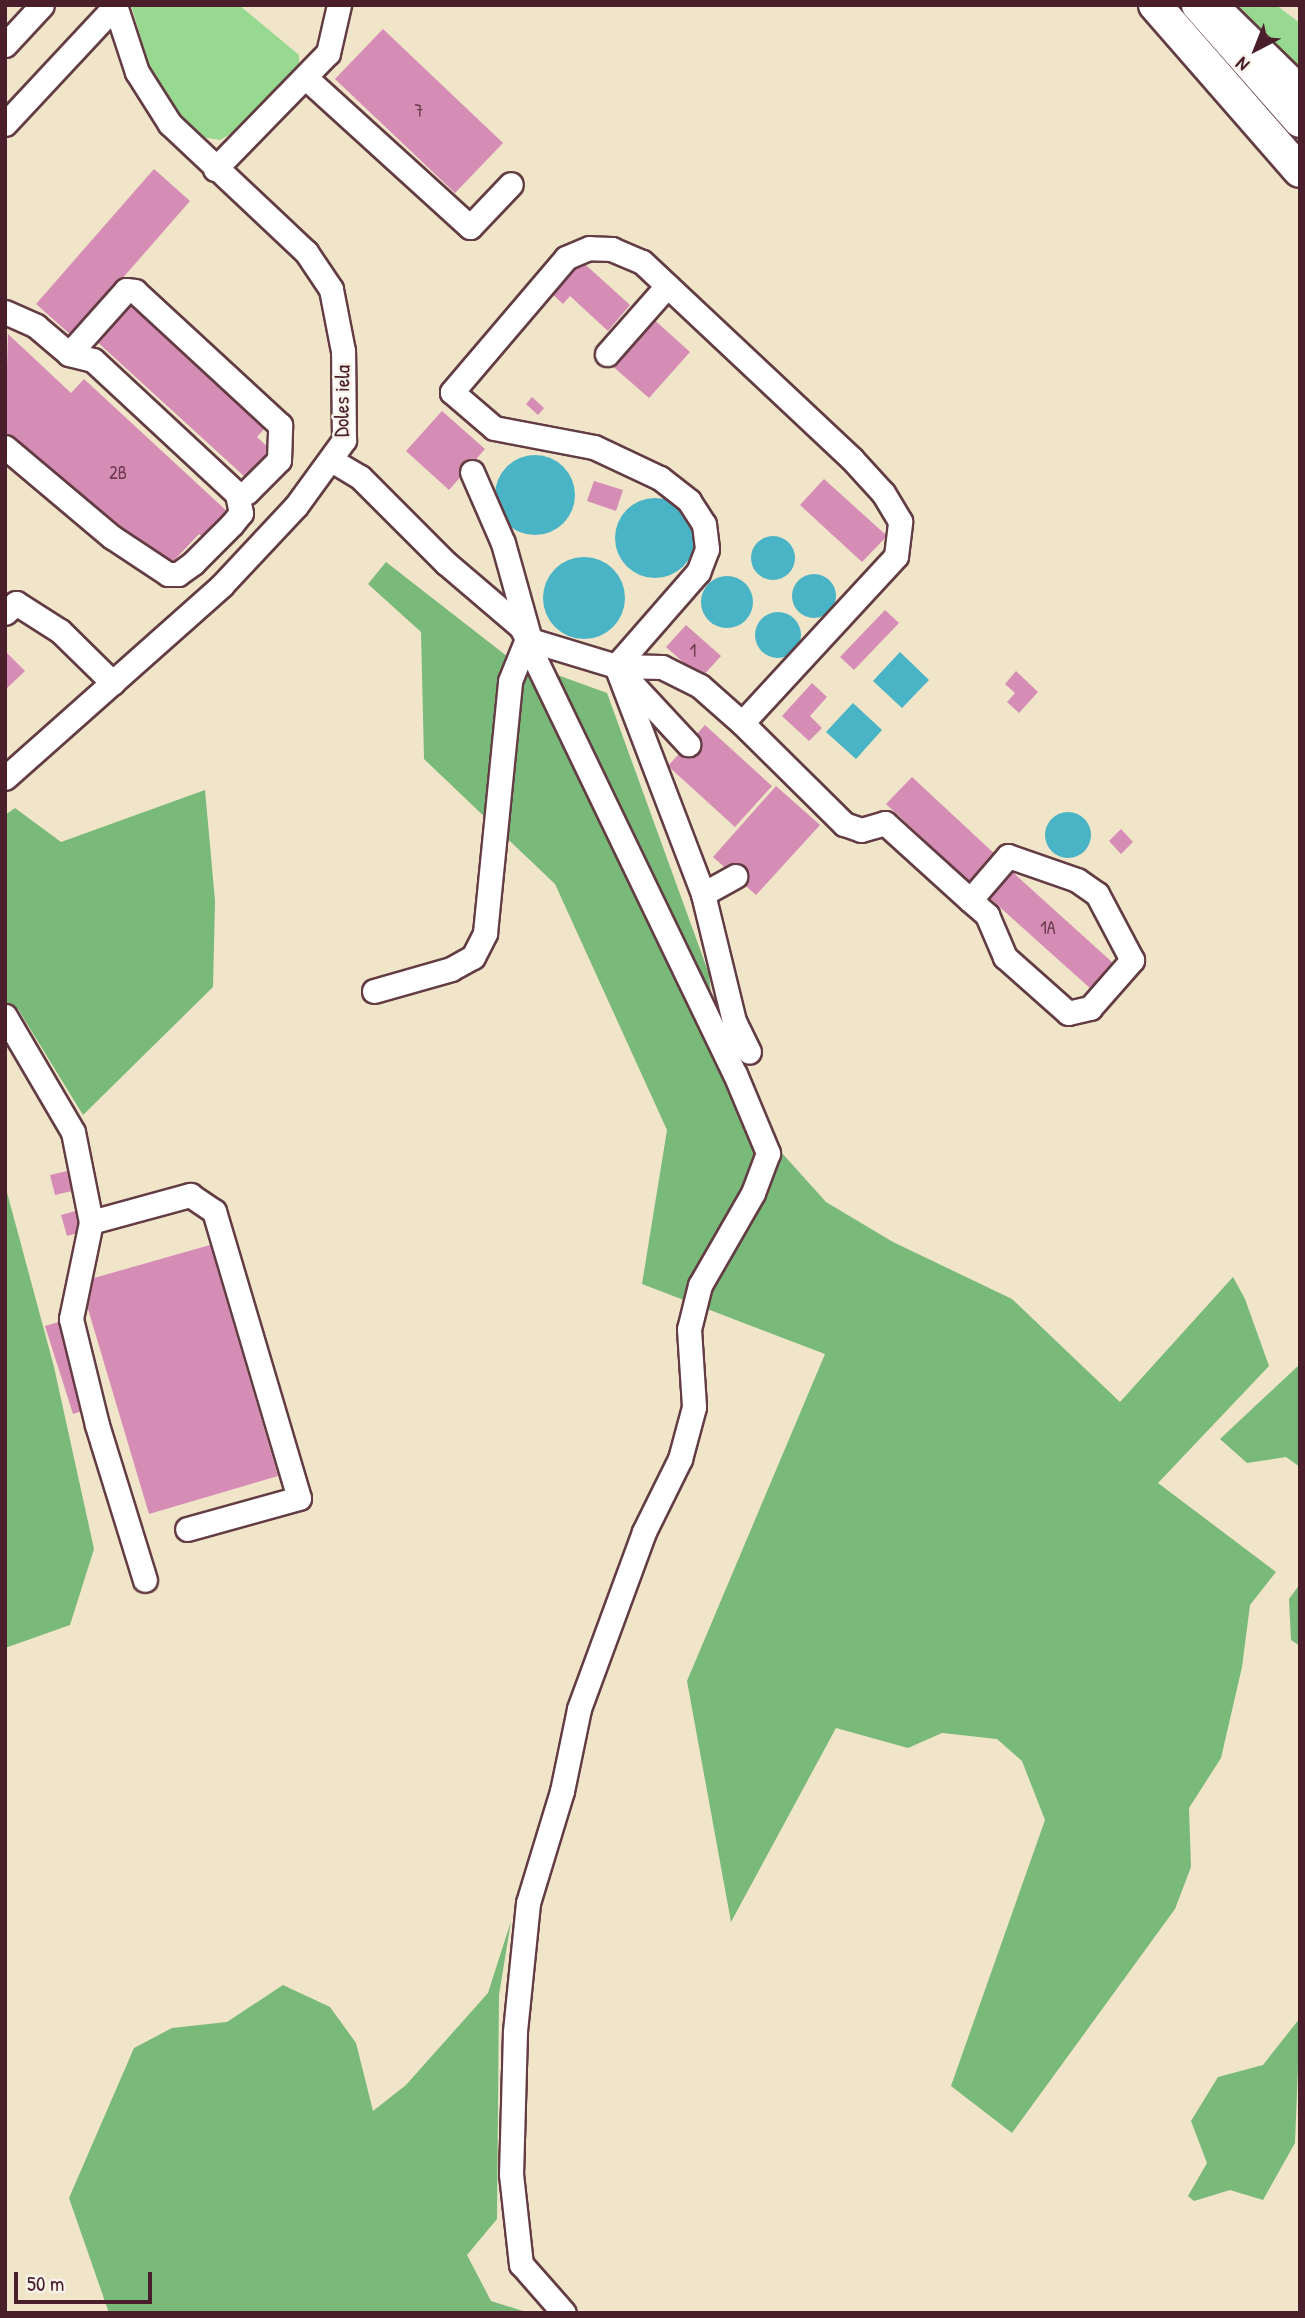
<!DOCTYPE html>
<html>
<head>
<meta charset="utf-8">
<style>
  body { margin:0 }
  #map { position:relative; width:1305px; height:2318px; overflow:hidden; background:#f0e4c9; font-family:"Patrick Hand",sans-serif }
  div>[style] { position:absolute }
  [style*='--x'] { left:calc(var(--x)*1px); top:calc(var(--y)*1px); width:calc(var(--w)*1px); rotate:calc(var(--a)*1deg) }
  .green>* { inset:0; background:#97d990 }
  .forest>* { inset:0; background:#79b97a }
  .water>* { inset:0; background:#48b4c6 }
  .round { border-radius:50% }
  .building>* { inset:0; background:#d58cb5 }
  .roads { filter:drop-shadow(2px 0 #633d43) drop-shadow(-2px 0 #633d43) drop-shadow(0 2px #633d43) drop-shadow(0 -2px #633d43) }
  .minor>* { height:23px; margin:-11.5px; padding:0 11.5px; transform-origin:11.5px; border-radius:11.5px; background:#fff }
  .highway>* { height:32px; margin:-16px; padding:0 16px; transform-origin:16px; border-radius:16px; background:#fff }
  span { translate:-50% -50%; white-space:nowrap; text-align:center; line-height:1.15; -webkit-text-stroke:5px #f7f3e8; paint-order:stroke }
  .number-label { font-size:18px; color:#6d3a4e }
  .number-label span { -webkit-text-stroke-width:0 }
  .street-label { font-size:21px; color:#4a1f2b }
  .frame { position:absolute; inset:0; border:7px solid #4a1f2b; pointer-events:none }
  .north { position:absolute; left:1221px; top:14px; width:70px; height:70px; -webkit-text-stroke:5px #f7f3e8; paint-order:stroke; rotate:222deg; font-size:19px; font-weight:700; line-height:28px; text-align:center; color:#4a1f2b }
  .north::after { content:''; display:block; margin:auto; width:24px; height:32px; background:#4a1f2b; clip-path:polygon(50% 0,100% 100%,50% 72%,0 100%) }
  .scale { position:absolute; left:14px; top:2272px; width:138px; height:32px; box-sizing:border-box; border:4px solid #4a1f2b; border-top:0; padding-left:9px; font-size:21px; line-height:24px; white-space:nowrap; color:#4a1f2b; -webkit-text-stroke:5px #f7f3e8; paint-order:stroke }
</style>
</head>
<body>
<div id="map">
  <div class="green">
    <div style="clip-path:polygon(131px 5px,239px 5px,299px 55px,299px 65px,234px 132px,220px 140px,202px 137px,176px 113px,151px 72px)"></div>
    <div style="clip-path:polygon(1229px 5px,1276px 5px,1300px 23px,1300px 73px)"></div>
  </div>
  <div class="forest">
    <div style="clip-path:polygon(386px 562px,508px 657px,607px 693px,709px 974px,718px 1066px,763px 1132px,826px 1202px,893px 1242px,1012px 1299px,1120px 1402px,1233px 1277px,1245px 1299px,1269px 1366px,1158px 1483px,1276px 1572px,1250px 1605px,1242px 1667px,1221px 1758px,1189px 1808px,1191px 1867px,1175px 1909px,1012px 2133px,951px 2086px,1045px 1820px,1022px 1761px,997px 1739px,942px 1733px,908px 1748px,836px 1728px,731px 1922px,687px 1681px,825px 1354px,642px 1284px,667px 1130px,555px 884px,424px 759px,421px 632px,368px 584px)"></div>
    <div style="clip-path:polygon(205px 790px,215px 901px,213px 987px,83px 1115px,18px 1009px,5px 1016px,5px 815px,15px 808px,61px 842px)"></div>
    <div style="clip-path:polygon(5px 1185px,54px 1367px,94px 1549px,70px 1625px,5px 1648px)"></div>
    <div style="clip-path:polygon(1298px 1366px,1300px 1467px,1286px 1457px,1247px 1463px,1220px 1439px)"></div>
    <div style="clip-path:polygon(1300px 1584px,1300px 1646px,1291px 1640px,1289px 1599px)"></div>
    <div style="clip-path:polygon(511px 1921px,499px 1995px,497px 2219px,467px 2255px,491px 2301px,529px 2313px,109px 2313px,69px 2198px,134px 2048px,172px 2028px,227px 2022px,283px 1985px,330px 2007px,356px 2043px,373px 2111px,406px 2085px,488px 1993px)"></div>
    <div style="clip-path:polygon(1300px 2018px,1295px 2143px,1263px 2200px,1230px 2190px,1194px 2201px,1188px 2196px,1207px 2163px,1191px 2121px,1218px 2077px,1263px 2065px)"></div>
  </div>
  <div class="water">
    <div class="round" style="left:495px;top:455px;width:80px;height:80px"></div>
    <div class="round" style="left:615px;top:498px;width:80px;height:80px"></div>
    <div class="round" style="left:751px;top:536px;width:44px;height:44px"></div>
    <div class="round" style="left:543px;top:557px;width:82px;height:82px"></div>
    <div class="round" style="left:792px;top:574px;width:44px;height:44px"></div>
    <div class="round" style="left:701px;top:576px;width:52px;height:52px"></div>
    <div class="round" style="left:755px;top:612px;width:46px;height:46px"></div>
    <div style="clip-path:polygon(900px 652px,929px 680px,902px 708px,873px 681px)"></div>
    <div style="clip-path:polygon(853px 703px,882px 730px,856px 759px,826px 732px)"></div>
    <div class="round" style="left:1045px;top:812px;width:46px;height:46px"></div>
  </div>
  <div class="building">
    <div style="clip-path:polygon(383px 29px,503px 143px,455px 193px,335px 79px)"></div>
    <div style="clip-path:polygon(154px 169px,190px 201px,72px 336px,36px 304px)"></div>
    <div style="clip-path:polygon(578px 258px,630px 305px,608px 331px,570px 296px,563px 304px,549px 291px)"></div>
    <div style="clip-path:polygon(129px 301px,266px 427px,257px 437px,271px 450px,245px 477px,94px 339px)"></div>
    <div style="clip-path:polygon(650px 316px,690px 352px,649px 398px,609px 363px)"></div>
    <div style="clip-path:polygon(8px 334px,71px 393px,84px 379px,230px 514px,206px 540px,199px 534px,166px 569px,106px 514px,101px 520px,5px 433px)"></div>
    <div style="clip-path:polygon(532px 397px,544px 408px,538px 415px,526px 404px)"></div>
    <div style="clip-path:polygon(442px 411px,485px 449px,449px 490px,406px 451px)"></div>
    <div style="clip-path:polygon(824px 479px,887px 536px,862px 562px,800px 505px)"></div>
    <div style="clip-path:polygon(594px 481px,623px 490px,616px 511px,587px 501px)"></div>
    <div style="clip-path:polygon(885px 610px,899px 623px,854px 670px,840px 657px)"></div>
    <div style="clip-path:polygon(686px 625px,721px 656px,701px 678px,666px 647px)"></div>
    <div style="clip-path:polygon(5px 651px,25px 671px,5px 690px)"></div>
    <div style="clip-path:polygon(1016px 671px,1038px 692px,1019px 713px,1007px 702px,1015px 693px,1005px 684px)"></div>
    <div style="clip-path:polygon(812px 683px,827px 697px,810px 716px,822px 728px,809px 741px,782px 716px)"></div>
    <div style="clip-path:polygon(705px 725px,772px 786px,735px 827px,668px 766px)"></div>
    <div style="clip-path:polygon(912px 777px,998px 857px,972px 884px,886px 804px)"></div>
    <div style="clip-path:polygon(776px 786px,820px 825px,756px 895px,713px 857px)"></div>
    <div style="clip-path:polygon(1121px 829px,1133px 842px,1121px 854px,1109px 841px)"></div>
    <div style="clip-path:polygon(1007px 867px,1113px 963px,1091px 989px,983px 892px)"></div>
    <div style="clip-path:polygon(67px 1171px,72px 1191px,55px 1195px,50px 1175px)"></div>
    <div style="clip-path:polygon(79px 1210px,85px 1231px,67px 1236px,61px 1215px)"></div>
    <div style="clip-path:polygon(210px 1245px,278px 1476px,149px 1514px,80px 1282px)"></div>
    <div style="clip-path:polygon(65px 1320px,92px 1408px,73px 1414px,45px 1326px)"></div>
  </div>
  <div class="roads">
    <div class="minor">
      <div style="--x:1222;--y:10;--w:109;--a:44.3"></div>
      <div style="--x:5;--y:45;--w:54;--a:-47.2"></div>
      <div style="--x:305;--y:77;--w:223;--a:42.3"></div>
      <div style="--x:470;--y:227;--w:59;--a:-46.4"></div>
      <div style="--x:5;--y:124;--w:161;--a:-47"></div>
      <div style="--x:215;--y:169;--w:162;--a:-45.8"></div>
      <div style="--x:328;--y:53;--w:49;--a:-77.1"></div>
      <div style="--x:5;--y:312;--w:34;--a:24"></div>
      <div style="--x:36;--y:326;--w:43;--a:40.3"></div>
      <div style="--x:69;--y:354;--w:25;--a:14"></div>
      <div style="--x:93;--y:360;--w:197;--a:42.9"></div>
      <div style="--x:237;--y:494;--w:10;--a:-11"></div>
      <div style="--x:247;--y:492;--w:45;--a:-45"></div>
      <div style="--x:279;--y:460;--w:35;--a:-88"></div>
      <div style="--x:280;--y:425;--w:197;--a:-137.3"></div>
      <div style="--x:135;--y:291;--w:9;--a:-174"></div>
      <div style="--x:126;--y:290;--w:86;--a:131.7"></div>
      <div style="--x:607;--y:354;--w:91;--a:-48.6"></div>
      <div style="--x:5;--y:447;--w:140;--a:40.1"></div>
      <div style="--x:112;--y:537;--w:67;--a:33.5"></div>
      <div style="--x:168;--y:574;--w:10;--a:0"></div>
      <div style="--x:178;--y:574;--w:19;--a:-36"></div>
      <div style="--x:193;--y:563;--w:55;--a:-45"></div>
      <div style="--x:232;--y:524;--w:14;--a:-51"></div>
      <div style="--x:241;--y:513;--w:19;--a:-102"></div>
      <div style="--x:333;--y:461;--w:31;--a:31"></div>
      <div style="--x:360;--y:477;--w:122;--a:45"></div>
      <div style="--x:446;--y:563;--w:99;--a:40.5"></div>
      <div style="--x:521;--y:627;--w:13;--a:63"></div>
      <div style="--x:527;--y:639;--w:93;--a:16.9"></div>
      <div style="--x:616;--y:666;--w:46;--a:1.2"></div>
      <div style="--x:662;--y:667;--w:42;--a:26.6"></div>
      <div style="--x:700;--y:686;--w:56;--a:41.4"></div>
      <div style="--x:742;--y:723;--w:227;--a:-47.3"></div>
      <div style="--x:896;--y:556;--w:35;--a:-83"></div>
      <div style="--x:900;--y:521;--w:33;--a:-121"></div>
      <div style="--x:883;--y:493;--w:46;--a:-132.4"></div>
      <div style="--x:852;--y:459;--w:288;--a:-136.8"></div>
      <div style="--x:642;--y:262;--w:33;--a:-157"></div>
      <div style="--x:612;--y:249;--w:23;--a:-178"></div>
      <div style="--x:589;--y:248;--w:25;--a:157"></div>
      <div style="--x:566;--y:258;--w:176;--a:130.4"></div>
      <div style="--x:452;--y:392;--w:55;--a:40.6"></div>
      <div style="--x:494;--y:428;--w:102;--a:10.8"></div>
      <div style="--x:594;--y:447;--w:73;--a:25.2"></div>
      <div style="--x:660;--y:478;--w:37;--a:38"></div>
      <div style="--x:689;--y:501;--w:27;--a:57"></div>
      <div style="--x:704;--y:524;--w:25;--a:83"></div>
      <div style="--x:707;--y:549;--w:25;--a:111"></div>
      <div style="--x:698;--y:572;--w:125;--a:131.1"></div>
      <div style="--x:472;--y:472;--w:77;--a:66.4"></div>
      <div style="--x:503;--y:543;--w:123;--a:74.4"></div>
      <div style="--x:536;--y:661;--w:458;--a:64.3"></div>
      <div style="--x:735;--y:1074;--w:86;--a:67.3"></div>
      <div style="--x:768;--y:1153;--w:43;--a:110.6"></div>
      <div style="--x:753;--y:1193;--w:106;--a:119.9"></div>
      <div style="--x:700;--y:1285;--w:45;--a:104"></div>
      <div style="--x:689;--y:1329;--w:78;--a:86.3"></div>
      <div style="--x:694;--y:1407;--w:54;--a:105.1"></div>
      <div style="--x:680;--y:1459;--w:81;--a:116.3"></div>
      <div style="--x:644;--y:1532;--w:189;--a:110.2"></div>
      <div style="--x:579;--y:1709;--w:84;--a:101.7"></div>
      <div style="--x:562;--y:1791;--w:117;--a:106.9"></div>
      <div style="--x:528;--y:1903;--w:130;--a:95.8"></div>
      <div style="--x:515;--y:2032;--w:142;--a:91.6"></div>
      <div style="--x:511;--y:2174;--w:91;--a:83.7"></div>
      <div style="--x:521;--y:2264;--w:65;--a:48.7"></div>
      <div style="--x:5;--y:613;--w:15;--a:-42"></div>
      <div style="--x:16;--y:603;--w:52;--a:32.5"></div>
      <div style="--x:60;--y:631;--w:74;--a:44.5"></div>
      <div style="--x:616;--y:666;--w:244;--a:69.1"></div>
      <div style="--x:703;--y:894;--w:131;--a:76.3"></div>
      <div style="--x:734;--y:1021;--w:34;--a:64"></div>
      <div style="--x:623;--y:674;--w:96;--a:47.1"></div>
      <div style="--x:742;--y:723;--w:144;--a:44.7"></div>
      <div style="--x:844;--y:824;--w:18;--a:19"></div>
      <div style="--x:861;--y:830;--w:25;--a:-16"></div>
      <div style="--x:885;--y:823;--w:115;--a:42.2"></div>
      <div style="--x:970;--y:900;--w:23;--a:41"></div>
      <div style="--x:987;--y:915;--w:46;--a:66.8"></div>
      <div style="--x:1005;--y:957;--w:84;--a:41.6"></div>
      <div style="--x:1068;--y:1013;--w:23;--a:-13"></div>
      <div style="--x:1090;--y:1008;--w:64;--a:-48.8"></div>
      <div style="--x:1132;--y:960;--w:75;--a:-117.9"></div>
      <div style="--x:1097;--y:894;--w:24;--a:-145"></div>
      <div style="--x:1077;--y:880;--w:73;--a:-160.8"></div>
      <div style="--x:1008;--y:856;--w:58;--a:130.8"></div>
      <div style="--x:5;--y:778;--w:290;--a:-41.6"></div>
      <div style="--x:222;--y:585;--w:108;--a:-46.9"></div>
      <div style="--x:296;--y:506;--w:82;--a:-54"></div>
      <div style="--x:344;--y:440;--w:89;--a:-90.6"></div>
      <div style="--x:343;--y:351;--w:63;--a:-101"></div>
      <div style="--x:331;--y:289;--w:45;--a:-124"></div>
      <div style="--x:306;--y:252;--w:187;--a:-136.7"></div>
      <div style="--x:170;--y:124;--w:62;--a:-122.4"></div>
      <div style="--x:137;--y:72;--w:71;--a:-108.2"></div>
      <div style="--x:703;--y:894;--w:37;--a:-29"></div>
      <div style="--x:374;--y:991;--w:80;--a:-15.9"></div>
      <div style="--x:451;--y:969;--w:25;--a:-29"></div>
      <div style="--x:473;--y:957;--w:27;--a:-63"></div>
      <div style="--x:485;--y:933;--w:253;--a:-84.3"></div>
      <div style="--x:510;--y:681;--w:45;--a:-68"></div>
      <div style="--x:5;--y:1016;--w:134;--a:59.6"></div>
      <div style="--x:73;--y:1132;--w:92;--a:78.7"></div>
      <div style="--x:91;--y:1222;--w:99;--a:101.7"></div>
      <div style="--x:71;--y:1319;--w:109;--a:76.2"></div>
      <div style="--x:97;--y:1425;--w:162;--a:72.8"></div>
      <div style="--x:91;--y:1222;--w:103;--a:-15.3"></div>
      <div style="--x:190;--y:1195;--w:29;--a:34"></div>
      <div style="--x:214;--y:1211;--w:299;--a:73.5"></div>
      <div style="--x:299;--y:1498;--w:116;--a:164.5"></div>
    </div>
    <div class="highway">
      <div style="--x:1155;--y:5;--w:220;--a:48.9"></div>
      <div style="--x:1198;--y:5;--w:154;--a:48.7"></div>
    </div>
  </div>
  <div class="number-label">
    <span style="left:419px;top:111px">7</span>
    <span style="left:118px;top:473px">2B</span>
    <span style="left:693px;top:651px">1</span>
    <span style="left:1048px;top:928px">1A</span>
  </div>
  <div class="street-label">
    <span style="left:342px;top:401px;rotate:-89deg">Doles iela</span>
  </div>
  <div class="frame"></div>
  <div class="north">N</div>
  <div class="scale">50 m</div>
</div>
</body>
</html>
